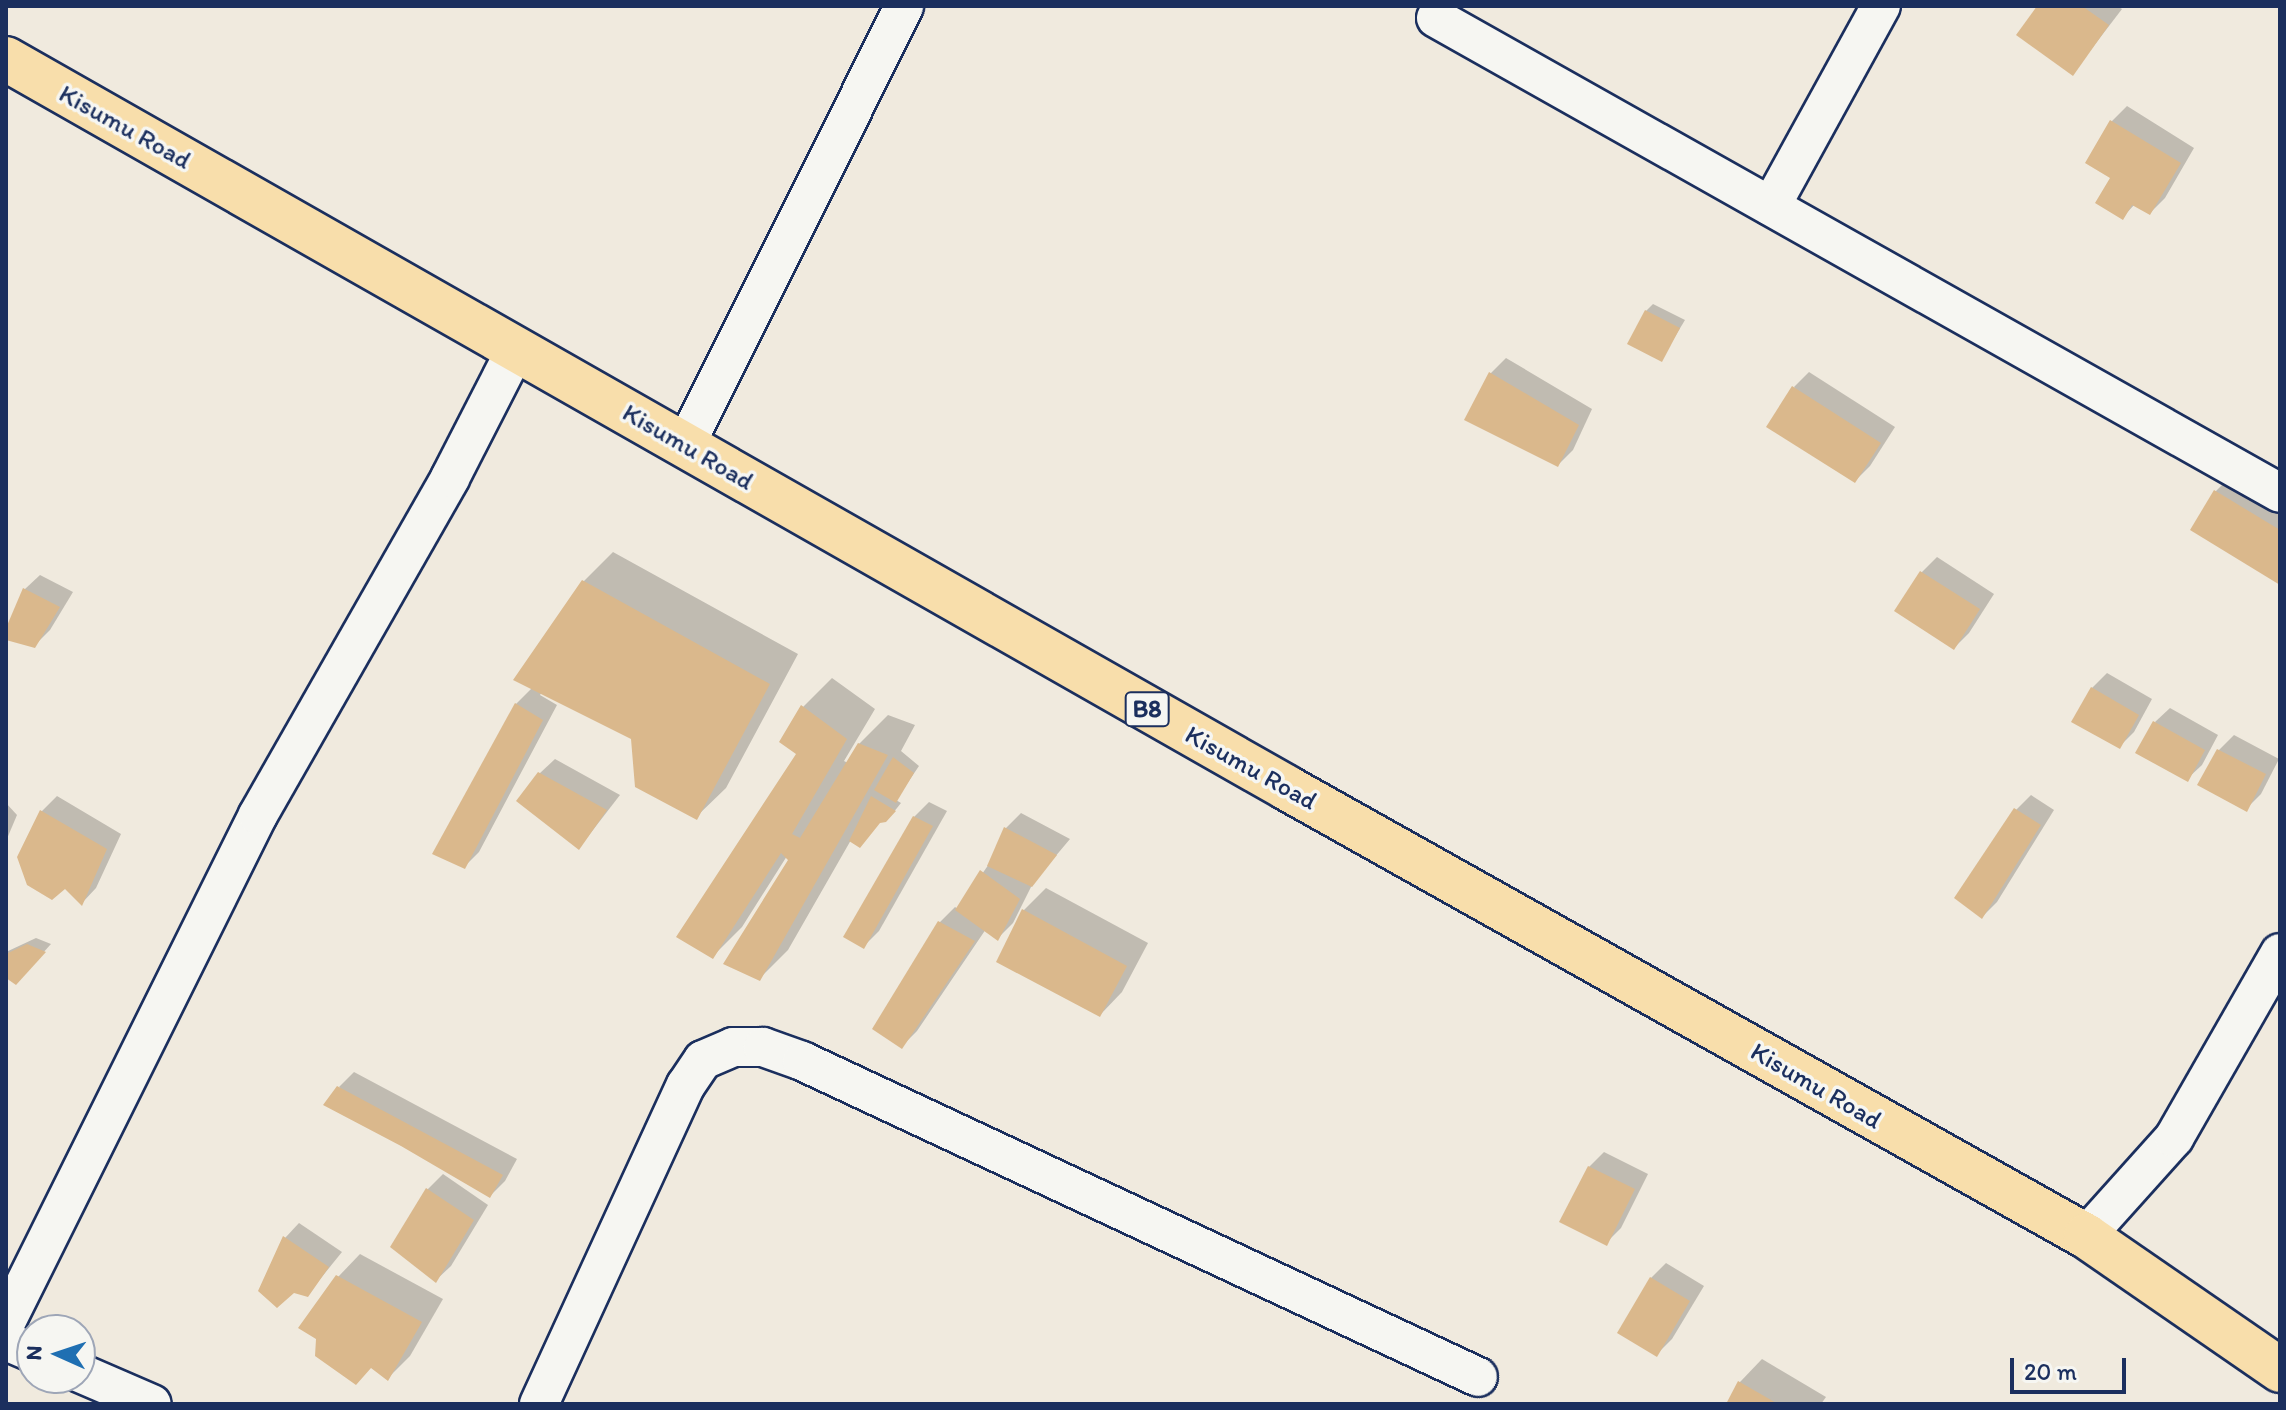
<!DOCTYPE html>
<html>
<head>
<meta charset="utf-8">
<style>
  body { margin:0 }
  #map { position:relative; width:2286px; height:1410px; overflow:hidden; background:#f0eade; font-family:Itim,sans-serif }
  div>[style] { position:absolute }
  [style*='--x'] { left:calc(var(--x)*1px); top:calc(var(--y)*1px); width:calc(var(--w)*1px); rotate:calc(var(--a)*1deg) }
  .shadow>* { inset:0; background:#0003 }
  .building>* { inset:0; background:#dab88c }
  .roads { filter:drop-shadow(2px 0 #1b2f5e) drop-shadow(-2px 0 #1b2f5e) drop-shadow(0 2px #1b2f5e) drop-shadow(0 -2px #1b2f5e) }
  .minor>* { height:38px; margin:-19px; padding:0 19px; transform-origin:19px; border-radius:19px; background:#f6f6f2 }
  .highway>* { height:44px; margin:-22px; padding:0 22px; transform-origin:22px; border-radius:22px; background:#f8deab }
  span { translate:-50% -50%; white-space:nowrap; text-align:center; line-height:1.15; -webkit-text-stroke:7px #f6f6f2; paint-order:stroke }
  .shield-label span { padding:2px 6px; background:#f6f6f2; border:2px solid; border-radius:6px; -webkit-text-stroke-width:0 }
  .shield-label { font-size:24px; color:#1b2f5e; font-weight:700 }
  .street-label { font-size:26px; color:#1b2f5e }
  .frame { position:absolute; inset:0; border:8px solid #1b2f5e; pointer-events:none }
  .north { position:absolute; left:16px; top:1314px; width:80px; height:80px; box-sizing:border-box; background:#f6f6f2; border:2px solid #9ea6b7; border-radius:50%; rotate:273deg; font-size:22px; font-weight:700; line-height:32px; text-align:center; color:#1b2f5e }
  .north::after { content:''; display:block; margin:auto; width:28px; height:36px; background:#1f6fb2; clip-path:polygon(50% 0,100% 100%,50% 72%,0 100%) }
  .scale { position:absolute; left:2010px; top:1358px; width:116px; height:36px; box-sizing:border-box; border:4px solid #1b2f5e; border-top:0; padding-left:10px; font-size:24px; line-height:28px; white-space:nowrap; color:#1b2f5e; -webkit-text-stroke:6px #f6f6f2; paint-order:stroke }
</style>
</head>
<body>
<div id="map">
  <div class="shadow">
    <div style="clip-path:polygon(2039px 6px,2117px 6px,2122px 9px,2073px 73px)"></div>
    <div style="clip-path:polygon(2127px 106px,2194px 148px,2165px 198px,2150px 213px,2135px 204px,2123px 217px,2113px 177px,2112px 121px)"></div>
    <div style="clip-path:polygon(1653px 304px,1685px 320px,1661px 360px,1646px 311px)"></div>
    <div style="clip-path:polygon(1506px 358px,1592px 409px,1573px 450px,1558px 465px,1467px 419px,1491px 373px)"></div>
    <div style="clip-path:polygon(1809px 372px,1895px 427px,1870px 466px,1855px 481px,1794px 387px)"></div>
    <div style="clip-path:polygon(2238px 469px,2280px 494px,2280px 583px,2193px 529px,2216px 491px)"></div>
    <div style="clip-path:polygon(613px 552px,798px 654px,726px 788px,696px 817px,633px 737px,542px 692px,540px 695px,557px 705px,479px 852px,464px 867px,516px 704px,533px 687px,584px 581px)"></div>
    <div style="clip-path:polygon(1937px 557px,1994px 594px,1969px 633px,1954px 648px,1897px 611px,1922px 572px)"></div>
    <div style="clip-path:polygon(40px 575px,73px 592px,50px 630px,34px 646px,6px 638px,25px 589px)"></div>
    <div style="clip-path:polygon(2107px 673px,2152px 699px,2134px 732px,2119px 747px,2092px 688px)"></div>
    <div style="clip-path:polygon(832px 678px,875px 709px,844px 761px,848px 763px,859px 744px,888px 715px,915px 725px,901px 751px,919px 766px,896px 800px,901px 803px,893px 813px,851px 840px,788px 950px,759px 979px,791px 860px,787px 856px,742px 927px,713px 956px,799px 754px,803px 707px)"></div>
    <div style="clip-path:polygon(2170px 708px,2218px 735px,2202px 765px,2187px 779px,2155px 722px)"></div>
    <div style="clip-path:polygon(2234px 735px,2279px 759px,2261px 794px,2246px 809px,2200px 784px,2219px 750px)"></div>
    <div style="clip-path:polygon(555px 759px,620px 795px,579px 848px,539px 774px)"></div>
    <div style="clip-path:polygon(2031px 795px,2054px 810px,1997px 902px,1982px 917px,2016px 810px)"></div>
    <div style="clip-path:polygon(57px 796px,121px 834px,96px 888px,82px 903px,65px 887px,19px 857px,42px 811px)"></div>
    <div style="clip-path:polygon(929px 802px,947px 811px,879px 931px,864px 946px,914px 817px)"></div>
    <div style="clip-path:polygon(6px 803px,17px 815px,6px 841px)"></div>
    <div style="clip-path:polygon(1021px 813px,1070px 839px,1033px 883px,1013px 923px,998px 938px,986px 929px,917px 1031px,902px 1046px,940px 922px,955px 907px,958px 909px,991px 861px,1006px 828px)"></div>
    <div style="clip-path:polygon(1046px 888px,1148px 943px,1122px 992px,1100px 1015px,1023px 911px)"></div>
    <div style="clip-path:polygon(36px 938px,51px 944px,23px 975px,6px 976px,6px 952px)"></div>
    <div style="clip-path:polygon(354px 1072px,517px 1159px,505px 1181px,490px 1196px,402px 1144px,339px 1087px)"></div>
    <div style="clip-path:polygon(1604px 1152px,1648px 1174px,1621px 1228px,1606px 1243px,1589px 1167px)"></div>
    <div style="clip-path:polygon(443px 1174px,488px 1205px,451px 1266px,436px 1280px,393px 1246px,428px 1189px)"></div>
    <div style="clip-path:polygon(299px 1223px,342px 1252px,308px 1294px,285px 1238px)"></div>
    <div style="clip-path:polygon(360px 1254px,443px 1299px,410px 1356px,388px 1378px,372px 1366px,338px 1277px)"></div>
    <div style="clip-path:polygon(1666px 1263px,1704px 1286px,1672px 1339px,1657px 1354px,1651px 1278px)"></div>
    <div style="clip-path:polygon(1762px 1359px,1826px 1397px,1821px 1404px,1728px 1404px,1740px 1382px)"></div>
  </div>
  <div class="building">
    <div style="clip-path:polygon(2037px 6px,2082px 6px,2109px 25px,2073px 76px,2016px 35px)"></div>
    <div style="clip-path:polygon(2110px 120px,2181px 163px,2150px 215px,2132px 205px,2123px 220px,2095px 203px,2110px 178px,2085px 163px)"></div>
    <div style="clip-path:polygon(1645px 310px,1680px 328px,1662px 362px,1627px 344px)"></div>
    <div style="clip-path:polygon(1489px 372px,1579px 425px,1558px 467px,1464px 420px)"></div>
    <div style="clip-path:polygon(1792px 386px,1881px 443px,1855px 483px,1766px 427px)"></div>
    <div style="clip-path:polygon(2214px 490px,2280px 530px,2280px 585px,2190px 530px)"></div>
    <div style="clip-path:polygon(1920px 571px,1980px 609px,1954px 650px,1894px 611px)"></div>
    <div style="clip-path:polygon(582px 580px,770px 684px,697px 820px,635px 787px,631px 739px,513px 680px)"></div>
    <div style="clip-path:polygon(23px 588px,60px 607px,35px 648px,6px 640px,6px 628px)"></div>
    <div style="clip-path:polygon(2091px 687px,2139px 715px,2120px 749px,2071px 722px)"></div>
    <div style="clip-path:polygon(515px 703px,543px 720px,465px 869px,432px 854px)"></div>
    <div style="clip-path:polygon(801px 705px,847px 739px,792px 834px,800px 838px,858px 743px,888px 755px,760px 981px,723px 964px,788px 860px,781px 853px,713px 959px,676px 937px,796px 754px,779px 742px)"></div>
    <div style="clip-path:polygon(2153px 721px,2205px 750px,2188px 782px,2135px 753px)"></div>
    <div style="clip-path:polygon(2217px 749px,2266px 774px,2247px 812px,2197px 785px)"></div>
    <div style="clip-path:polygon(893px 757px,914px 773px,896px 803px,874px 790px)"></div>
    <div style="clip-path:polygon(538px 772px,607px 810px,579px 850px,516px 801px)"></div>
    <div style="clip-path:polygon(871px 796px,896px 811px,886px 822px,880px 823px,860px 848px,849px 841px)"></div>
    <div style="clip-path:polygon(2014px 808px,2041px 825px,1982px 919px,1954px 898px)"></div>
    <div style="clip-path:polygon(40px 810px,107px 849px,82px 906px,65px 889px,52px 900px,27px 885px,17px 857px)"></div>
    <div style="clip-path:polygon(913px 816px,933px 826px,864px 949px,843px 937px)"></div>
    <div style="clip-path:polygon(1004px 827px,1057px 855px,1032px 887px,987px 866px)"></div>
    <div style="clip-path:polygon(980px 870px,1020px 899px,998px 941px,955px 910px)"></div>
    <div style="clip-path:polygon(1022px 909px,1127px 966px,1100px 1017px,996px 962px)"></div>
    <div style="clip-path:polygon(938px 921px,975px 941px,902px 1049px,872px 1029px)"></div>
    <div style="clip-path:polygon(27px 944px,46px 952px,16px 985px,6px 978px,6px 954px)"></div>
    <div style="clip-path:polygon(337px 1086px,503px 1175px,490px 1198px,401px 1146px,323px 1105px)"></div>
    <div style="clip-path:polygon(1588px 1166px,1635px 1189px,1607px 1246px,1559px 1222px)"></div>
    <div style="clip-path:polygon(426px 1188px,474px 1220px,436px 1283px,390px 1247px)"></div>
    <div style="clip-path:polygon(283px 1236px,329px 1267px,308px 1297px,294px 1293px,277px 1308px,258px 1291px)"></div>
    <div style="clip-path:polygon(336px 1275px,422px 1322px,388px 1381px,371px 1368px,356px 1385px,315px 1356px,316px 1339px,298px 1328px)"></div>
    <div style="clip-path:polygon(1650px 1277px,1690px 1301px,1657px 1357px,1617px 1333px)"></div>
    <div style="clip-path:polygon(1738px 1381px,1778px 1404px,1726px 1404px)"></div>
  </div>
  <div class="roads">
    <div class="minor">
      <div style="--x:1436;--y:18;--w:968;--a:29.37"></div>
      <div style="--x:1771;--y:206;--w:228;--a:-61.2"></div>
      <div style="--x:685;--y:446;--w:491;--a:-63.5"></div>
      <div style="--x:2086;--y:1236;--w:132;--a:-48.1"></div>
      <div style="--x:2174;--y:1138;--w:213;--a:-60.2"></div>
      <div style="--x:6;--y:1322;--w:566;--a:-63.57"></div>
      <div style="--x:258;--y:815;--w:388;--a:-60.3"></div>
      <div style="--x:450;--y:478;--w:147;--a:-62.9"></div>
      <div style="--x:6;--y:1341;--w:28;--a:23"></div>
      <div style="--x:80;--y:1373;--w:78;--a:23.3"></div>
      <div style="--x:539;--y:1404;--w:351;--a:-65.3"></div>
      <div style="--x:686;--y:1085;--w:30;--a:-56"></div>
      <div style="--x:703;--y:1060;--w:33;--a:-23"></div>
      <div style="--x:733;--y:1047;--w:30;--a:0"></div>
      <div style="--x:763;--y:1047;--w:41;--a:19.7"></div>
      <div style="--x:802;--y:1061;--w:746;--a:25.05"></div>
    </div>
    <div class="highway">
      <div style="--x:6;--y:59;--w:1474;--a:29.64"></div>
      <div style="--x:1287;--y:788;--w:916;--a:29.28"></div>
      <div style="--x:2086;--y:1236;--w:236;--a:34.6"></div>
    </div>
  </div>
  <div class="shield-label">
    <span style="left:1147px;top:709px">B8</span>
  </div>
  <div class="street-label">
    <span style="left:125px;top:127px;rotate:29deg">Kisumu Road</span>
    <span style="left:688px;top:447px;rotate:30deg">Kisumu Road</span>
    <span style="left:1251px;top:768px;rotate:29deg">Kisumu Road</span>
    <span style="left:1816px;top:1086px;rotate:30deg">Kisumu Road</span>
  </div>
  <div class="frame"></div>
  <div class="north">N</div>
  <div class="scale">20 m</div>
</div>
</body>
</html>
